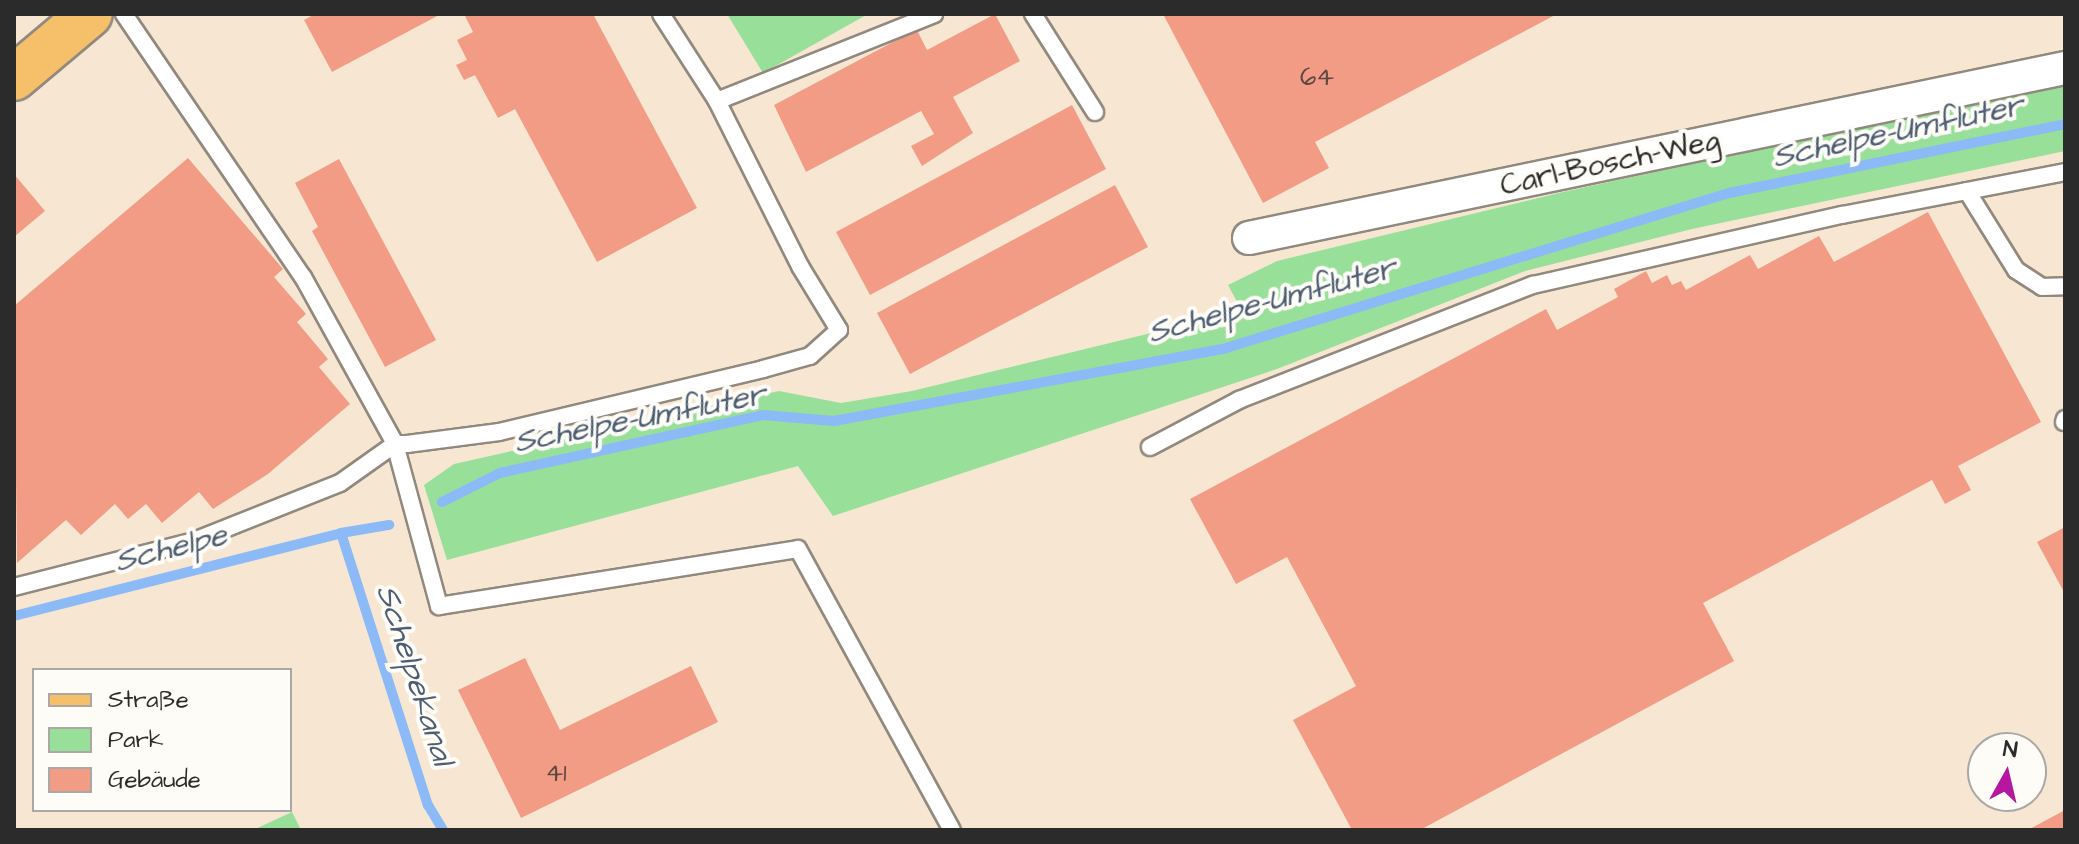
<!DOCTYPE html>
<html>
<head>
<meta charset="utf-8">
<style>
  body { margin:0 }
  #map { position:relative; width:2079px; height:844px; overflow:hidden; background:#f7e7d2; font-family:"Architects Daughter",sans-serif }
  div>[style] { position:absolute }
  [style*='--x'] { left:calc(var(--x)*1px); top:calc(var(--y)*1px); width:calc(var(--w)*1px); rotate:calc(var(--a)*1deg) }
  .green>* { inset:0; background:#98df99 }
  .stream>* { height:10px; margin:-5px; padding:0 5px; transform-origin:5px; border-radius:5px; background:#8bbaf6 }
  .building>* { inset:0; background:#f29c85 }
  .roads { filter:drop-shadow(2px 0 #91897e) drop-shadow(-2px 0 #91897e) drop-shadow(0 2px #91897e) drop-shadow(0 -2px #91897e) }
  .lane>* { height:16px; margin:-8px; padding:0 8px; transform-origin:8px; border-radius:8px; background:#fff }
  .street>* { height:32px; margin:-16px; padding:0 16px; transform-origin:16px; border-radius:16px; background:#fff }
  .primary>* { height:44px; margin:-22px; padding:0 22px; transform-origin:22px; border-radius:22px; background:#f6c06b }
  span { translate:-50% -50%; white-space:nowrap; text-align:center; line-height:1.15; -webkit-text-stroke:8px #fdfcf7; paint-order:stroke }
  .number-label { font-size:26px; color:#5d4742 }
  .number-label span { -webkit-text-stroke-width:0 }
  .street-label { font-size:30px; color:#2b2b2b }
  .water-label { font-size:32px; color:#4d5d72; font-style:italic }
  .frame { position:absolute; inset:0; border:16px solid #2b2b2b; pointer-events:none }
  .legend { position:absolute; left:32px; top:668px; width:260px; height:144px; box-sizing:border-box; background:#fdfcf7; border:2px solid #a9a8a5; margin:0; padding:10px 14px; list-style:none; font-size:24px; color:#2b2b2b }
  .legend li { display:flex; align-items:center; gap:16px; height:40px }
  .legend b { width:40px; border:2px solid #a9a8a5 }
  .north { position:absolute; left:1967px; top:732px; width:80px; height:80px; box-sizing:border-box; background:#fdfcf7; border:2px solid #a9a8a5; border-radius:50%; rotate:8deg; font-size:22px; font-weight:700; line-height:32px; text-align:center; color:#2b2b2b }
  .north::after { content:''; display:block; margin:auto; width:28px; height:36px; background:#b5179e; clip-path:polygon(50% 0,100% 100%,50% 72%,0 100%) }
</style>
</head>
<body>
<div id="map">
  <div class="green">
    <div style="clip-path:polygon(727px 14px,868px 14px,763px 73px)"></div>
    <div style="clip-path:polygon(2065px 83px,2065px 151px,1692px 229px,1525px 271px,1277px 369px,833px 516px,798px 466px,447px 560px,424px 485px,454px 464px,779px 391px,841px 403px,912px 391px,1242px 311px,1228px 285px,1277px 261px,1563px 192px)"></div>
    <div style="clip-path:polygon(292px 812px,301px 830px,253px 830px)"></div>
  </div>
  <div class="stream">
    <div style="--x:442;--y:502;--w:65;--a:-26.6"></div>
    <div style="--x:500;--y:473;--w:269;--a:-12.4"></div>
    <div style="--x:763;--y:415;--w:71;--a:4.8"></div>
    <div style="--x:834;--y:421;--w:399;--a:-10.5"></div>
    <div style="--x:1226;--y:348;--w:526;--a:-17.13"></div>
    <div style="--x:1729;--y:193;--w:343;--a:-11.6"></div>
    <div style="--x:341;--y:533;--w:286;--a:72.3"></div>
    <div style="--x:428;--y:805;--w:29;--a:59"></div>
    <div style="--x:14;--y:616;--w:337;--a:-14.2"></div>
    <div style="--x:341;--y:533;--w:49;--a:-9.5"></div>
  </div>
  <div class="building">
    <div style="clip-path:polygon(315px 14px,441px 14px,332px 72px,304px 20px)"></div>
    <div style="clip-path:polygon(464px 14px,593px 14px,697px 208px,597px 262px,515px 109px,498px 118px,475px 75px,464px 80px,456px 65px,467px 60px,457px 40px,473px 32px)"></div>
    <div style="clip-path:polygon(995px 14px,1020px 61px,953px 97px,973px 133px,922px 166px,911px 146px,934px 134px,921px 111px,806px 172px,774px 105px,912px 32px,918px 32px,927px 50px)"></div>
    <div style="clip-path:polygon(1163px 14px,1557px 14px,1315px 142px,1329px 168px,1263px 203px)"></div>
    <div style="clip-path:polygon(1072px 105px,1106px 169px,870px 295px,836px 232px)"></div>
    <div style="clip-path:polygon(188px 158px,283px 269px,274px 277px,306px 314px,297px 322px,328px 359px,319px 367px,350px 404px,268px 474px,213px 509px,199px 492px,162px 523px,146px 504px,128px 519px,115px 504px,81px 535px,66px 520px,17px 563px,14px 306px)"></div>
    <div style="clip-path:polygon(339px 159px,436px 340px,385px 367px,312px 231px,318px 227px,295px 183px)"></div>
    <div style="clip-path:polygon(14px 174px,45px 211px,14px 237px)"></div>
    <div style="clip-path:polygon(1115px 185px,1148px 247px,910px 374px,877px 313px)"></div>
    <div style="clip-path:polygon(1928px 212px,2041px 422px,1958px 466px,1971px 490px,1945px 504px,1932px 480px,1703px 603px,1734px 661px,1420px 830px,1352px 830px,1293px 720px,1356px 686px,1287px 557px,1236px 584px,1190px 499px,1546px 309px,1557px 330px,1618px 297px,1614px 289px,1646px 271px,1652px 283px,1667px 275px,1672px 285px,1681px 281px,1686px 290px,1750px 255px,1758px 269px,1819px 236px,1834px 262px)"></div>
    <div style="clip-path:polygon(2065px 527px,2065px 594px,2037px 542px)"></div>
    <div style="clip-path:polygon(525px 658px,560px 730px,691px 666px,718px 722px,521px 818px,458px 690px)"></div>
    <div style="clip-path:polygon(2065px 810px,2065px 830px,2028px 830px)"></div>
  </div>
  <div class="roads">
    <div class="lane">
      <div style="--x:124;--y:14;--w:318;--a:55.8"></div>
      <div style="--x:303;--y:277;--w:191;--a:61.1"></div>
      <div style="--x:395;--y:444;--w:12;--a:0"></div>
      <div style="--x:407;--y:444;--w:93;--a:-7.4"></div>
      <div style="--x:499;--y:432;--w:271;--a:-13.4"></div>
      <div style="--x:763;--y:369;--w:49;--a:-15.5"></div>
      <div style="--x:810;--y:356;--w:39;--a:-42"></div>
      <div style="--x:839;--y:330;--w:75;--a:-121.4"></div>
      <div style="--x:800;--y:266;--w:185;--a:-116.7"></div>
      <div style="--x:717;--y:101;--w:103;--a:-122.8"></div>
      <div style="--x:1033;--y:14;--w:116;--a:57.7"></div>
      <div style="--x:717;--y:101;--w:234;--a:-21.8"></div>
      <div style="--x:1967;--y:191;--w:93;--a:58.2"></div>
      <div style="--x:2016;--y:270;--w:31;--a:33"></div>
      <div style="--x:2042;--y:287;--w:23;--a:-2"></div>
      <div style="--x:2064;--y:422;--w:3;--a:-72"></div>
      <div style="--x:1150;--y:447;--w:101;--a:-27.8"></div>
      <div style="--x:1239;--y:400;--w:316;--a:-21.4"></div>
      <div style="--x:1533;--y:285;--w:317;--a:-12.8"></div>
      <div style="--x:1842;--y:215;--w:227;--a:-10.9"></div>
      <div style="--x:14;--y:587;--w:186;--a:-14.3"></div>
      <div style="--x:194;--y:541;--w:157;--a:-21.7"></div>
      <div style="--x:340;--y:483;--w:67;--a:-35.3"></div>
      <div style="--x:395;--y:444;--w:168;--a:74.8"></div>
      <div style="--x:439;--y:606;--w:363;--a:-9"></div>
      <div style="--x:798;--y:549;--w:320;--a:61.3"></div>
    </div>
    <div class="street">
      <div style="--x:1249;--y:238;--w:834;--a:-11.77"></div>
    </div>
    <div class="primary">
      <div style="--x:14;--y:78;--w:99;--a:-40.1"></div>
    </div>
  </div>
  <div class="number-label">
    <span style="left:1317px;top:78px">64</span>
    <span style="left:556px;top:774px">41</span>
  </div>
  <div class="street-label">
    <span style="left:1610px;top:163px;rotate:-12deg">Carl-Bosch-Weg</span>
  </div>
  <div class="water-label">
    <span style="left:1898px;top:132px;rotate:-12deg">Schelpe-Umfluter</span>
    <span style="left:1272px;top:301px;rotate:-15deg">Schelpe-Umfluter</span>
    <span style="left:640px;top:419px;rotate:-11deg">Schelpe-Umfluter</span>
    <span style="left:171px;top:549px;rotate:-14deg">Schelpe</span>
    <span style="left:414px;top:675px;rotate:72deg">Schelpekanal</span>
  </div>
  <div class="frame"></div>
  <ul class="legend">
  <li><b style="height:10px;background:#f6c06b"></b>Straße</li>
  <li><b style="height:22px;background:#98df99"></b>Park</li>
  <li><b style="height:22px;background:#f29c85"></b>Gebäude</li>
  </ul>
  <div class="north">N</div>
</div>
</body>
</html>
